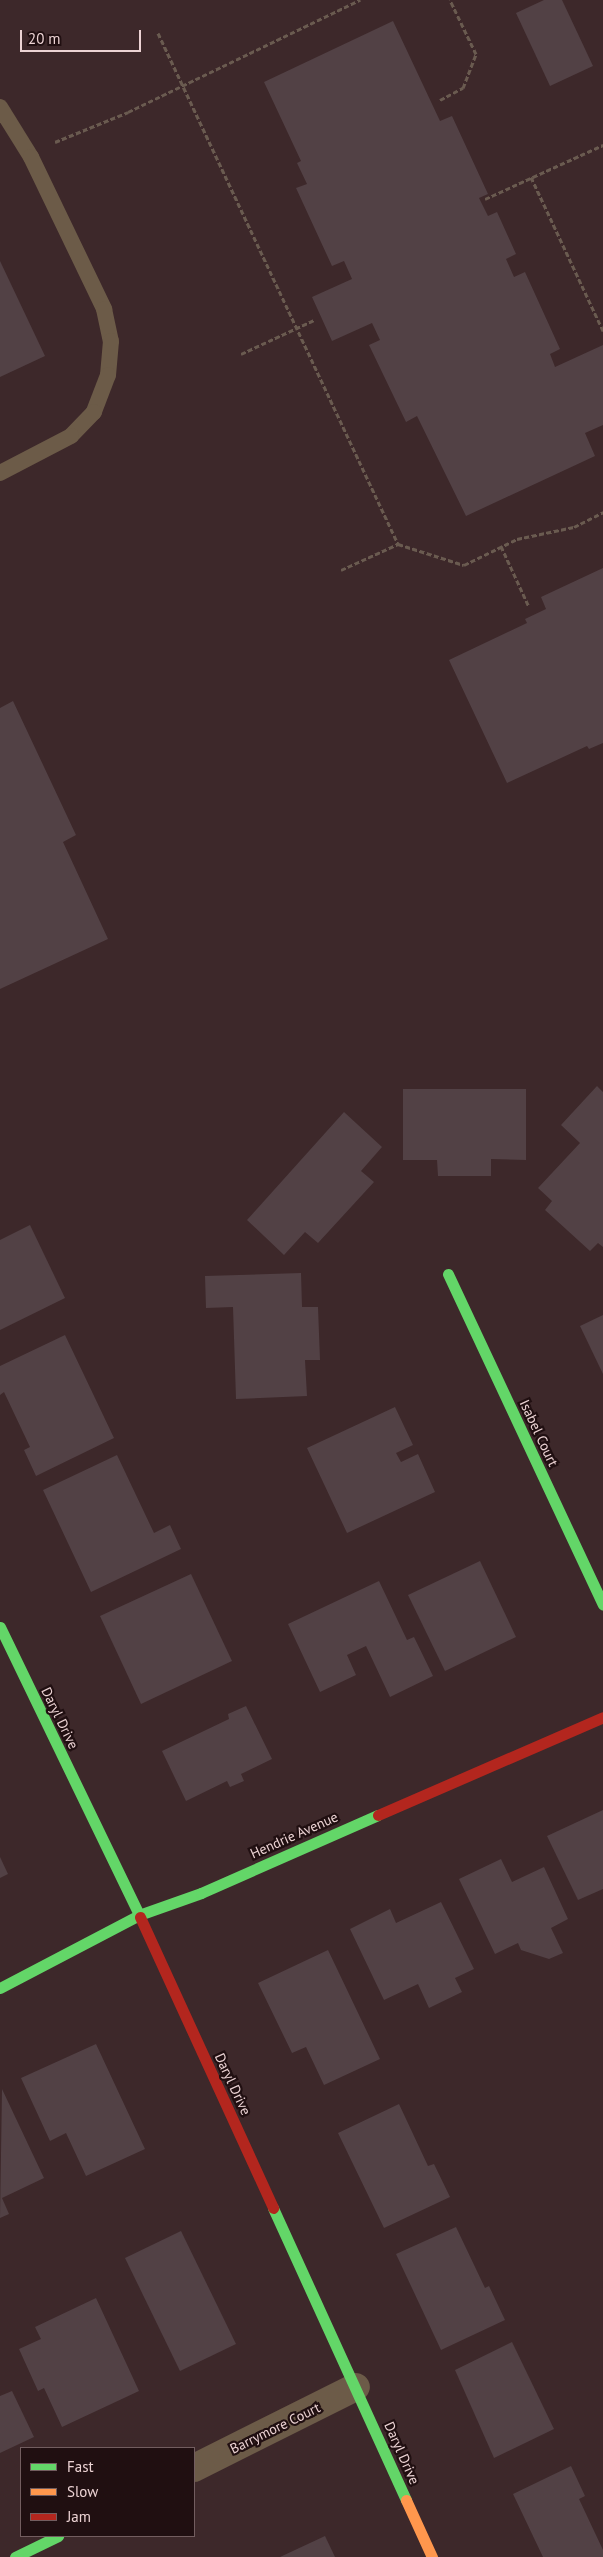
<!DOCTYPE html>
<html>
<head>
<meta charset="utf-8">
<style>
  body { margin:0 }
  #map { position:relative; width:603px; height:2557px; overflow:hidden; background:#3d282a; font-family:"PT Sans",sans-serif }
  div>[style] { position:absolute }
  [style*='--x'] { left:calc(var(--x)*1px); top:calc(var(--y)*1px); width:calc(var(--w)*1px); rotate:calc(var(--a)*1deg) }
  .building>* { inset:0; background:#524145 }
  .path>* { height:3px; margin-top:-1.5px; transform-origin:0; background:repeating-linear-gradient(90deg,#6a5b50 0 5px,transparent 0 7.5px) }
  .lane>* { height:16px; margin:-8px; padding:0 8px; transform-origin:8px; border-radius:8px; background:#6c5b48 }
  .street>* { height:28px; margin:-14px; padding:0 14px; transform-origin:14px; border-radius:14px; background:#6c5b48 }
  .fast>* { height:11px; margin:-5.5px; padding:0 5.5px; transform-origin:5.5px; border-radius:5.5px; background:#63d668 }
  .slow>* { height:11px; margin:-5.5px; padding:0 5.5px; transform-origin:5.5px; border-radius:5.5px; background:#ff974d }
  .jam>* { height:11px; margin:-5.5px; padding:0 5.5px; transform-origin:5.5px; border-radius:5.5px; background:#b3261e }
  span { translate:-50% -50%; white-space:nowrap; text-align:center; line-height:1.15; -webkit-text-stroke:4.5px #200f11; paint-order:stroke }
  .street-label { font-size:14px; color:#ecd3d4 }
  .legend { position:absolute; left:20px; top:2447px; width:175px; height:90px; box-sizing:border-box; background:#200f11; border:1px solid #725d5f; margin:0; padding:6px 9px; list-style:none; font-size:15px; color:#ecd3d4 }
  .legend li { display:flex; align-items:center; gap:10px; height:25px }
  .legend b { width:25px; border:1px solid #725d5f }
  .scale { position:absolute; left:20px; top:30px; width:121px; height:22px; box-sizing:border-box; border:2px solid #ecd3d4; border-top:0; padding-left:6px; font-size:15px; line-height:18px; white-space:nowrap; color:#ecd3d4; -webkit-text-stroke:4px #200f11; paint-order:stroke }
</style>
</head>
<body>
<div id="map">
  <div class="building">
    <div style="clip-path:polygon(544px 0,562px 0,593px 66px,550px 86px,516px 13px)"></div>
    <div style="clip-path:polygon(393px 21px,440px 121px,452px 116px,488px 194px,479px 198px,488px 216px,497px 212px,516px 254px,506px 259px,514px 277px,525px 272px,560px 349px,550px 354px,555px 367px,603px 345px,603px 425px,585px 433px,595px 456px,466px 516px,417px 416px,406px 422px,369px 345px,380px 340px,372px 323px,332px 341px,312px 297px,352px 279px,344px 261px,332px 266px,296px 188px,307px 184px,297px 163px,301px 161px,264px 82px)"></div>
    <div style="clip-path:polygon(0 261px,45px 356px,0 377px)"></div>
    <div style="clip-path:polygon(603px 568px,603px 743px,589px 749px,587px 746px,507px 783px,449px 660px,527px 623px,525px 619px,546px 609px,541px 597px)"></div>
    <div style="clip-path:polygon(13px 701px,76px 835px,63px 842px,108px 939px,0 989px,0 708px)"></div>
    <div style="clip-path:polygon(597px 1086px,603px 1092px,603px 1247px,598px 1243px,590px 1251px,545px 1210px,552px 1201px,538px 1188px,580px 1143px,561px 1125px)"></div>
    <div style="clip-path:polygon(403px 1089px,526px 1089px,526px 1160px,491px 1159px,491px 1176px,438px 1176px,437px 1160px,403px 1160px)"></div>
    <div style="clip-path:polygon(344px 1112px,382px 1147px,361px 1171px,374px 1182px,318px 1243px,305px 1232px,284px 1255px,247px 1220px)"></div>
    <div style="clip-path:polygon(30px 1225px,65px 1298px,0 1330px,0 1240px)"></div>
    <div style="clip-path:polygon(301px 1273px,302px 1307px,318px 1307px,320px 1360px,305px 1360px,307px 1396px,236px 1399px,233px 1307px,206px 1308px,205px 1276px)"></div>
    <div style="clip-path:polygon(603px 1315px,603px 1374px,580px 1326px)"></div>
    <div style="clip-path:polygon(65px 1335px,114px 1438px,36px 1476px,24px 1450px,30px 1447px,4px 1392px,0 1395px,0 1366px)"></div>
    <div style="clip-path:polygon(395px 1407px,413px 1445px,396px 1453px,401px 1462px,418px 1454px,435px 1492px,347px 1533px,307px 1448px)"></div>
    <div style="clip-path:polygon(117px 1455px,154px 1533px,170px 1525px,181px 1549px,91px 1592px,43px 1490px)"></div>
    <div style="clip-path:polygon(480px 1561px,516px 1637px,445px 1671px,408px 1595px)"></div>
    <div style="clip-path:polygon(191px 1574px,232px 1661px,141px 1704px,100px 1616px)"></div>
    <div style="clip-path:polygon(379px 1581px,407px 1640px,414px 1637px,433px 1676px,390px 1697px,366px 1646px,347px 1655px,356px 1675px,320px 1692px,288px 1624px)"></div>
    <div style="clip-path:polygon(246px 1706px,272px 1759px,241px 1774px,244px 1781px,230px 1787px,227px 1781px,186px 1801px,162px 1751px,229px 1719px,228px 1714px)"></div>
    <div style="clip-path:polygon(603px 1810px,603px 1889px,578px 1900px,547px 1836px)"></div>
    <div style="clip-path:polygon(0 1857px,8px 1874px,0 1878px)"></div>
    <div style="clip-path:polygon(501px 1859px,512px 1882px,544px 1867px,568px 1919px,551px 1928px,563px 1953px,549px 1959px,521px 1950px,518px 1943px,495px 1954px,459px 1879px)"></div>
    <div style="clip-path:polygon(441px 1902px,474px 1969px,455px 1978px,462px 1992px,429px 2008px,418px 1984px,384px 2000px,350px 1929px,390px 1909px,396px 1923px)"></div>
    <div style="clip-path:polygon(328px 1950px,380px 2059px,324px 2085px,306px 2047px,292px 2053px,258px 1983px)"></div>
    <div style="clip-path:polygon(96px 2044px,145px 2149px,86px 2176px,66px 2133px,50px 2141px,21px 2078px)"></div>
    <div style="clip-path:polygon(2px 2089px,44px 2178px,2px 2198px,9px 2214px,0 2218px)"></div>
    <div style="clip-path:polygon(399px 2104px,428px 2166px,434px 2164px,450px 2197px,384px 2228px,338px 2133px)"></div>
    <div style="clip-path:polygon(456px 2227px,485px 2288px,489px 2286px,505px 2320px,441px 2350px,396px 2254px)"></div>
    <div style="clip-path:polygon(181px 2231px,236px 2344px,180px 2371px,125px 2258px)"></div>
    <div style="clip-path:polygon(96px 2298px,139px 2391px,62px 2427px,44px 2388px,38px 2391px,19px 2349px,41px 2339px,35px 2327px)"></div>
    <div style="clip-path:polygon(512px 2342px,554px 2429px,494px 2458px,455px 2370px)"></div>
    <div style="clip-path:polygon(12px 2391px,34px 2437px,0 2453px,0 2396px)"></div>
    <div style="clip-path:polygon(571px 2466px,585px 2496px,579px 2499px,603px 2550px,603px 2557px,543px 2557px,513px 2494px)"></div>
    <div style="clip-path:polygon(325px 2536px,335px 2557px,280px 2557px)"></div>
  </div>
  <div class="path">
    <div style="--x:158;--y:33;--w:565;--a:64.84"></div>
    <div style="--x:398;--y:544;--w:69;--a:17.7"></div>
    <div style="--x:464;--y:565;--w:59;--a:-26.1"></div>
    <div style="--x:517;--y:539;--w:58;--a:-11.9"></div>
    <div style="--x:574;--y:527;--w:33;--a:-27"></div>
    <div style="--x:440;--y:100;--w:26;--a:-28"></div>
    <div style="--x:463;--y:88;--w:36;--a:-69"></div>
    <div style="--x:476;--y:54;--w:60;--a:-115.7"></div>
    <div style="--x:55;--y:142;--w:79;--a:-22.3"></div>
    <div style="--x:128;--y:112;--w:258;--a:-25.8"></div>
    <div style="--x:531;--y:177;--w:170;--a:64.9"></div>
    <div style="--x:485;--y:199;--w:130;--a:-24.6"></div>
    <div style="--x:241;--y:354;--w:81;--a:-25"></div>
    <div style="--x:501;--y:546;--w:67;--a:65.3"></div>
    <div style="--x:341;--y:570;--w:63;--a:-24.5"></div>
  </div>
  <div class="lane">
    <div style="--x:0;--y:107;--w:59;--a:58.2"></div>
    <div style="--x:31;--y:157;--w:169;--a:64.3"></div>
    <div style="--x:104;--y:309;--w:33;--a:78"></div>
    <div style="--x:111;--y:341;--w:34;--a:95"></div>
    <div style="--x:108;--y:375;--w:40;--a:111"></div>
    <div style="--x:94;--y:412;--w:33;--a:134"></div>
    <div style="--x:71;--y:436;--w:80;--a:152.5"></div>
  </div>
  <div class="street">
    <div style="--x:194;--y:2468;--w:181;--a:-26.6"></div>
  </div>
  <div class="fast">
    <div style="--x:448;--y:1274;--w:365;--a:64.9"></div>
    <div style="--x:0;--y:1627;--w:322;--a:64.2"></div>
    <div style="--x:0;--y:1988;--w:157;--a:-27.7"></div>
    <div style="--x:139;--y:1915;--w:66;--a:-19.5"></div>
    <div style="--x:201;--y:1893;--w:193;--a:-23.8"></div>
    <div style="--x:273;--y:2208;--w:321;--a:65.5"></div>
    <div style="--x:15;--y:2557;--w:48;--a:-26"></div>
  </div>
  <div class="slow">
    <div style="--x:406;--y:2500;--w:63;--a:65.5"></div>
  </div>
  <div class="jam">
    <div style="--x:378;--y:1815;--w:245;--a:-23.5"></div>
    <div style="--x:140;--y:1917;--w:320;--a:65.4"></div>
  </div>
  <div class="street-label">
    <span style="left:539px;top:1433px;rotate:65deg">Isabel Court</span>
    <span style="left:60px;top:1718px;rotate:64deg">Daryl Drive</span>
    <span style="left:294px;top:1835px;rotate:-24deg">Hendrie Avenue</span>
    <span style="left:233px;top:2084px;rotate:65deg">Daryl Drive</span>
    <span style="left:275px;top:2428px;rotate:-26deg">Barrymore Court</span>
    <span style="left:402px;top:2453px;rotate:66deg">Daryl Drive</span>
  </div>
  <ul class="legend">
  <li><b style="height:6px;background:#63d668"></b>Fast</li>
  <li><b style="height:6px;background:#ff974d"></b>Slow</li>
  <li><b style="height:6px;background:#b3261e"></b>Jam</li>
  </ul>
  <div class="scale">20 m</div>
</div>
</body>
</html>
